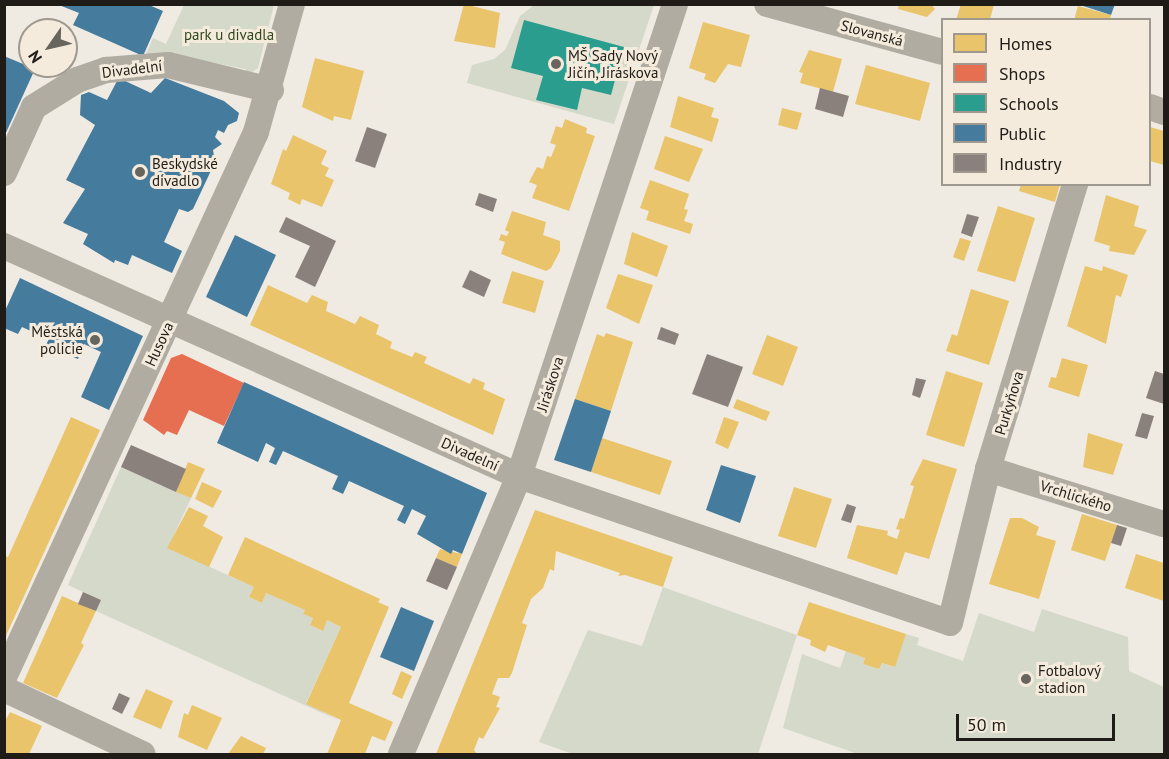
<!DOCTYPE html>
<html>
<head>
<meta charset="utf-8">
<style>
  body { margin:0 }
  #map { position:relative; width:1169px; height:759px; overflow:hidden; background:#efeae2; font-family:"PT Sans",sans-serif }
  div>[style] { position:absolute }
  [style*='--x'] { left:calc(var(--x)*1px); top:calc(var(--y)*1px); width:calc(var(--w)*1px); rotate:calc(var(--a)*1deg) }
  .green>* { inset:0; background:#d4d9c9 }
  .homes>* { inset:0; background:#e9c46a }
  .shops>* { inset:0; background:#e76f51 }
  .schools>* { inset:0; background:#2a9d8f }
  .public>* { inset:0; background:#457b9d }
  .industry>* { inset:0; background:#8a817c }
  .minor>* { height:26px; margin:-13px; padding:0 13px; transform-origin:13px; border-radius:13px; background:#b0aca1 }
  .dots>* { width:16px; height:16px; translate:-50% -50%; box-sizing:border-box; border:3px solid #f4ebdd; border-radius:50% }
  span { translate:-50% -50%; white-space:nowrap; text-align:center; line-height:1.15; -webkit-text-stroke:6px #f4ebdd; paint-order:stroke }
  .street-label { font-size:15px; color:#1f1c17 }
  .park-label { font-size:15px; color:#2e471b }
  .poi-label { font-size:15px; color:#1f1c17 }
  .left { translate:0 -50%; text-align:left }
  .right { translate:-100% -50%; text-align:right }
  .frame { position:absolute; inset:0; border:6px solid #1f1c17; pointer-events:none }
  .legend { position:absolute; left:941px; top:18px; width:210px; height:168px; box-sizing:border-box; background:#f4ebdd; border:2px solid #9f988e; margin:0; padding:8px 10px; list-style:none; font-size:18px; color:#1f1c17 }
  .legend li { display:flex; align-items:center; gap:12px; height:30px }
  .legend b { width:30px; border:2px solid #9f988e }
  .north { position:absolute; left:18px; top:18px; width:60px; height:60px; box-sizing:border-box; background:#f4ebdd; border:2px solid #9f988e; border-radius:50%; rotate:236deg; font-size:16px; font-weight:700; line-height:24px; text-align:center; color:#1f1c17 }
  .north::after { content:''; display:block; margin:auto; width:21px; height:27px; background:#68645e; clip-path:polygon(50% 0,100% 100%,50% 72%,0 100%) }
  .scale { position:absolute; left:956px; top:714px; width:159px; height:27px; box-sizing:border-box; border:3px solid #1f1c17; border-top:0; padding-left:8px; font-size:18px; line-height:21px; white-space:nowrap; color:#1f1c17; -webkit-text-stroke:4px #f4ebdd; paint-order:stroke }
</style>
</head>
<body>
<div id="map">
  <div class="green">
    <div style="clip-path:polygon(184px 5px,274px 5px,258px 68px,249px 74px,245px 69px,211px 62px,199px 66px,143px 61px,153px 38px,166px 44px)"></div>
    <div style="clip-path:polygon(534px 5px,654px 5px,614px 124px,467px 83px,472px 65px,494px 59px,505px 50px,520px 16px)"></div>
    <div style="clip-path:polygon(121px 467px,191px 498px,168px 548px,254px 587px,249px 597px,262px 603px,266px 593px,305px 610px,303px 614px,313px 618px,310px 625px,322px 631px,327px 620px,341px 627px,306px 703px,340px 721px,96px 611px,100px 600px,68px 585px)"></div>
    <div style="clip-path:polygon(663px 587px,797px 635px,758px 754px,573px 754px,539px 742px,588px 630px,642px 646px)"></div>
    <div style="clip-path:polygon(1042px 609px,1128px 637px,1129px 671px,1164px 687px,1164px 754px,858px 754px,783px 728px,802px 654px,840px 668px,846px 651px,865px 658px,863px 664px,879px 669px,882px 663px,894px 667px,906px 634px,919px 638px,917px 645px,963px 661px,979px 613px,1034px 632px)"></div>
  </div>
  <div class="homes">
    <div style="clip-path:polygon(464px 4px,500px 13px,495px 48px,454px 41px)"></div>
    <div style="clip-path:polygon(899px 4px,931px 4px,935px 9px,927px 17px,898px 9px)"></div>
    <div style="clip-path:polygon(961px 4px,994px 4px,990px 20px,956px 20px)"></div>
    <div style="clip-path:polygon(1078px 6px,1111px 15px,1110px 20px,1074px 20px)"></div>
    <div style="clip-path:polygon(703px 22px,750px 35px,741px 67px,728px 64px,715px 83px,704px 79px,706px 74px,689px 68px)"></div>
    <div style="clip-path:polygon(809px 50px,842px 59px,833px 92px,800px 83px,803px 73px,799px 72px)"></div>
    <div style="clip-path:polygon(315px 58px,364px 71px,351px 120px,334px 116px,333px 121px,302px 107px)"></div>
    <div style="clip-path:polygon(866px 65px,930px 83px,920px 121px,855px 104px)"></div>
    <div style="clip-path:polygon(678px 96px,714px 108px,711px 117px,719px 119px,712px 142px,670px 127px)"></div>
    <div style="clip-path:polygon(782px 108px,802px 113px,797px 130px,778px 125px)"></div>
    <div style="clip-path:polygon(565px 119px,587px 128px,586px 133px,595px 136px,569px 211px,532px 198px,537px 185px,529px 182px,537px 167px,543px 169px,547px 156px,551px 157px,556px 145px,550px 143px,556px 126px,562px 128px)"></div>
    <div style="clip-path:polygon(1150px 127px,1164px 131px,1164px 165px,1150px 161px)"></div>
    <div style="clip-path:polygon(293px 135px,327px 151px,321px 164px,329px 168px,325px 176px,334px 180px,322px 207px,302px 199px,300px 205px,288px 199px,290px 193px,271px 184px,283px 149px,286px 151px)"></div>
    <div style="clip-path:polygon(665px 136px,703px 149px,689px 182px,654px 169px)"></div>
    <div style="clip-path:polygon(650px 180px,689px 194px,684px 209px,688px 210px,684px 221px,693px 224px,690px 234px,646px 220px,649px 211px,640px 208px)"></div>
    <div style="clip-path:polygon(1021px 184px,1060px 184px,1055px 202px,1019px 191px)"></div>
    <div style="clip-path:polygon(1106px 195px,1139px 206px,1134px 226px,1147px 230px,1134px 255px,1109px 251px,1110px 246px,1094px 241px)"></div>
    <div style="clip-path:polygon(998px 206px,1035px 218px,1015px 282px,977px 271px)"></div>
    <div style="clip-path:polygon(512px 211px,546px 222px,543px 235px,560px 241px,560px 251px,551px 268px,546px 271px,501px 254px,505px 242px,499px 240px,501px 234px,507px 236px,509px 232px,505px 230px)"></div>
    <div style="clip-path:polygon(632px 232px,668px 246px,657px 277px,624px 264px)"></div>
    <div style="clip-path:polygon(960px 238px,971px 241px,964px 261px,953px 257px)"></div>
    <div style="clip-path:polygon(1085px 266px,1102px 271px,1103px 266px,1128px 275px,1121px 297px,1116px 295px,1106px 344px,1067px 326px)"></div>
    <div style="clip-path:polygon(512px 271px,544px 281px,535px 313px,502px 303px)"></div>
    <div style="clip-path:polygon(618px 274px,653px 285px,639px 324px,606px 308px)"></div>
    <div style="clip-path:polygon(268px 285px,307px 303px,312px 295px,328px 302px,326px 311px,355px 324px,360px 316px,379px 325px,376px 334px,392px 342px,390px 348px,412px 357px,415px 352px,427px 357px,424px 363px,470px 384px,473px 378px,485px 383px,483px 389px,505px 399px,493px 435px,250px 325px)"></div>
    <div style="clip-path:polygon(971px 289px,1009px 301px,989px 365px,946px 351px,952px 334px,957px 336px)"></div>
    <div style="clip-path:polygon(606px 333px,633px 342px,611px 411px,575px 399px,597px 334px,604px 337px)"></div>
    <div style="clip-path:polygon(767px 335px,798px 347px,783px 386px,752px 374px)"></div>
    <div style="clip-path:polygon(1062px 358px,1088px 365px,1079px 397px,1048px 387px,1051px 377px,1056px 378px)"></div>
    <div style="clip-path:polygon(946px 371px,983px 383px,964px 447px,926px 435px)"></div>
    <div style="clip-path:polygon(737px 399px,770px 412px,766px 421px,733px 408px)"></div>
    <div style="clip-path:polygon(71px 417px,100px 430px,4px 640px,4px 556px,8px 557px)"></div>
    <div style="clip-path:polygon(724px 417px,739px 422px,728px 449px,715px 443px)"></div>
    <div style="clip-path:polygon(1088px 433px,1123px 444px,1113px 475px,1083px 467px)"></div>
    <div style="clip-path:polygon(602px 438px,672px 461px,660px 495px,591px 472px)"></div>
    <div style="clip-path:polygon(923px 459px,957px 469px,929px 559px,905px 552px,897px 575px,847px 558px,857px 525px,888px 531px,887px 535px,897px 539px,900px 530px,896px 529px,900px 518px,904px 519px,914px 486px,910px 485px)"></div>
    <div style="clip-path:polygon(188px 462px,205px 469px,191px 498px,176px 492px)"></div>
    <div style="clip-path:polygon(202px 482px,222px 491px,213px 508px,195px 499px)"></div>
    <div style="clip-path:polygon(794px 487px,832px 499px,816px 548px,778px 536px)"></div>
    <div style="clip-path:polygon(189px 507px,208px 516px,203px 526px,223px 537px,209px 567px,167px 548px)"></div>
    <div style="clip-path:polygon(535px 510px,673px 557px,663px 587px,625px 575px,618px 576px,620px 573px,556px 551px,554px 571px,550px 569px,543px 588px,531px 599px,522px 623px,527px 625px,512px 673px,509px 678px,498px 678px,492px 694px,500px 697px,496px 707px,500px 708px,483px 739px,479px 737px,474px 750px,477px 754px,436px 754px)"></div>
    <div style="clip-path:polygon(1082px 514px,1117px 525px,1105px 561px,1071px 550px)"></div>
    <div style="clip-path:polygon(1010px 518px,1022px 518px,1039px 527px,1036px 535px,1056px 541px,1039px 599px,989px 584px)"></div>
    <div style="clip-path:polygon(245px 537px,380px 599px,378px 602px,389px 607px,349px 703px,393px 722px,385px 741px,372px 736px,365px 754px,327px 754px,341px 720px,306px 704px,341px 627px,327px 620px,323px 631px,310px 625px,313px 618px,303px 614px,305px 610px,266px 593px,262px 603px,249px 597px,254px 587px,228px 575px)"></div>
    <div style="clip-path:polygon(440px 549px,462px 554px,457px 567px,436px 558px)"></div>
    <div style="clip-path:polygon(1136px 554px,1164px 563px,1164px 601px,1125px 588px)"></div>
    <div style="clip-path:polygon(62px 596px,96px 611px,81px 643px,84px 645px,57px 698px,23px 683px)"></div>
    <div style="clip-path:polygon(809px 602px,906px 634px,895px 667px,882px 663px,879px 669px,863px 664px,865px 658px,828px 645px,825px 652px,810px 645px,811px 640px,797px 635px)"></div>
    <div style="clip-path:polygon(401px 671px,412px 676px,402px 699px,392px 694px)"></div>
    <div style="clip-path:polygon(146px 689px,173px 701px,161px 729px,133px 717px)"></div>
    <div style="clip-path:polygon(192px 705px,222px 718px,207px 750px,178px 737px,184px 713px,188px 715px)"></div>
    <div style="clip-path:polygon(10px 712px,42px 726px,29px 754px,4px 754px,4px 723px)"></div>
    <div style="clip-path:polygon(241px 736px,266px 748px,263px 754px,228px 754px)"></div>
  </div>
  <div class="shops">
    <div style="clip-path:polygon(182px 354px,244px 383px,224px 426px,189px 410px,177px 435px,167px 431px,164px 435px,143px 420px,171px 358px)"></div>
  </div>
  <div class="schools">
    <div style="clip-path:polygon(524px 20px,624px 47px,611px 95px,582px 88px,577px 110px,536px 100px,543px 76px,511px 68px)"></div>
  </div>
  <div class="public">
    <div style="clip-path:polygon(1077px 4px,1115px 4px,1111px 15px)"></div>
    <div style="clip-path:polygon(59px 5px,149px 5px,163px 11px,143px 56px,73px 25px,79px 13px)"></div>
    <div style="clip-path:polygon(4px 56px,35px 69px,4px 137px)"></div>
    <div style="clip-path:polygon(165px 78px,224px 101px,239px 113px,237px 121px,228px 125px,224px 133px,218px 130px,215px 137px,222px 144px,213px 150px,215px 162px,193px 209px,188px 212px,179px 209px,164px 242px,182px 251px,172px 273px,132px 255px,128px 265px,115px 260px,114px 263px,83px 244px,88px 234px,63px 223px,85px 189px,66px 180px,95px 125px,80px 115px,81px 95px,89px 92px,107px 100px,117px 81px,123px 80px,151px 93px)"></div>
    <div style="clip-path:polygon(235px 235px,276px 255px,247px 317px,206px 297px)"></div>
    <div style="clip-path:polygon(20px 278px,143px 336px,109px 410px,81px 397px,101px 352px,84px 344px,78px 359px,46px 345px,53px 330px,38px 324px,35px 333px,22px 327px,18px 334px,4px 328px,4px 313px)"></div>
    <div style="clip-path:polygon(244px 382px,487px 493px,462px 554px,453px 550px,451px 554px,417px 534px,426px 516px,412px 509px,405px 524px,397px 520px,404px 506px,349px 481px,343px 494px,332px 489px,338px 476px,283px 451px,276px 465px,269px 462px,275px 448px,266px 443px,258px 462px,217px 443px)"></div>
    <div style="clip-path:polygon(575px 399px,611px 411px,591px 472px,554px 460px)"></div>
    <div style="clip-path:polygon(721px 465px,756px 476px,740px 523px,706px 510px)"></div>
    <div style="clip-path:polygon(401px 607px,434px 621px,414px 671px,380px 657px)"></div>
  </div>
  <div class="industry">
    <div style="clip-path:polygon(820px 88px,849px 96px,843px 117px,815px 109px)"></div>
    <div style="clip-path:polygon(367px 127px,387px 134px,375px 168px,355px 161px)"></div>
    <div style="clip-path:polygon(479px 193px,497px 199px,493px 212px,475px 205px)"></div>
    <div style="clip-path:polygon(967px 214px,979px 217px,972px 237px,961px 233px)"></div>
    <div style="clip-path:polygon(286px 217px,336px 241px,315px 287px,295px 277px,310px 246px,279px 232px)"></div>
    <div style="clip-path:polygon(470px 270px,491px 280px,484px 297px,462px 287px)"></div>
    <div style="clip-path:polygon(661px 327px,679px 334px,675px 345px,657px 339px)"></div>
    <div style="clip-path:polygon(707px 354px,743px 367px,728px 407px,692px 394px)"></div>
    <div style="clip-path:polygon(1155px 371px,1164px 374px,1164px 404px,1146px 398px)"></div>
    <div style="clip-path:polygon(916px 378px,926px 380px,920px 398px,912px 395px)"></div>
    <div style="clip-path:polygon(1142px 413px,1154px 416px,1147px 439px,1135px 436px)"></div>
    <div style="clip-path:polygon(131px 445px,186px 469px,176px 492px,121px 467px)"></div>
    <div style="clip-path:polygon(847px 504px,856px 507px,851px 523px,841px 520px)"></div>
    <div style="clip-path:polygon(1117px 525px,1127px 528px,1121px 546px,1111px 543px)"></div>
    <div style="clip-path:polygon(436px 558px,457px 567px,447px 590px,426px 581px)"></div>
    <div style="clip-path:polygon(83px 592px,101px 600px,96px 611px,78px 604px)"></div>
    <div style="clip-path:polygon(119px 693px,130px 698px,122px 714px,112px 709px)"></div>
  </div>
  <div class="minor">
    <div style="--x:767;--y:4;--w:181;--a:15.3"></div>
    <div style="--x:1150;--y:107;--w:15;--a:20"></div>
    <div style="--x:4;--y:173;--w:72;--a:-65.6"></div>
    <div style="--x:34;--y:107;--w:51;--a:-32.1"></div>
    <div style="--x:77;--y:80;--w:31;--a:-19"></div>
    <div style="--x:106;--y:70;--w:62;--a:-4.6"></div>
    <div style="--x:168;--y:65;--w:106;--a:13.6"></div>
    <div style="--x:4;--y:246;--w:564;--a:24.07"></div>
    <div style="--x:519;--y:476;--w:455;--a:18.8"></div>
    <div style="--x:950;--y:623;--w:159;--a:-76.1"></div>
    <div style="--x:988;--y:469;--w:298;--a:-73"></div>
    <div style="--x:988;--y:469;--w:184;--a:17.4"></div>
    <div style="--x:4;--y:677;--w:600;--a:-65.18"></div>
    <div style="--x:256;--y:132;--w:133;--a:-74.3"></div>
    <div style="--x:4;--y:689;--w:153;--a:25.1"></div>
    <div style="--x:401;--y:754;--w:302;--a:-67"></div>
    <div style="--x:519;--y:476;--w:497;--a:-71.7"></div>
  </div>
  <div class="dots">
    <div style="left:556px;top:64px;background:#68645e"></div>
    <div style="left:140px;top:172px;background:#68645e"></div>
    <div style="left:95px;top:340px;background:#68645e"></div>
    <div style="left:1026px;top:679px;background:#68645e"></div>
  </div>
  <div class="street-label">
    <span style="left:872px;top:33px;rotate:15deg">Slovanská</span>
    <span style="left:132px;top:69px;rotate:-7deg">Divadelní</span>
    <span style="left:159px;top:344px;rotate:-65deg">Husova</span>
    <span style="left:550px;top:384px;rotate:-72deg">Jiráskova</span>
    <span style="left:1009px;top:403px;rotate:-73deg">Purkyňova</span>
    <span style="left:470px;top:454px;rotate:24deg">Divadelní</span>
    <span style="left:1076px;top:496px;rotate:17deg">Vrchlického</span>
  </div>
  <div class="park-label">
    <span style="left:229px;top:35px">park u divadla</span>
  </div>
  <div class="poi-label">
    <span class="left" style="left:568px;top:64px">MŠ Sady Nový<br>Jičín, Jiráskova</span>
    <span class="left" style="left:152px;top:172px">Beskydské<br>divadlo</span>
    <span class="right" style="left:83px;top:340px">Městská<br>policie</span>
    <span class="left" style="left:1038px;top:679px">Fotbalový<br>stadion</span>
  </div>
  <div class="frame"></div>
  <ul class="legend">
  <li><b style="height:16px;background:#e9c46a"></b>Homes</li>
  <li><b style="height:16px;background:#e76f51"></b>Shops</li>
  <li><b style="height:16px;background:#2a9d8f"></b>Schools</li>
  <li><b style="height:16px;background:#457b9d"></b>Public</li>
  <li><b style="height:16px;background:#8a817c"></b>Industry</li>
  </ul>
  <div class="north">N</div>
  <div class="scale">50 m</div>
</div>
</body>
</html>
